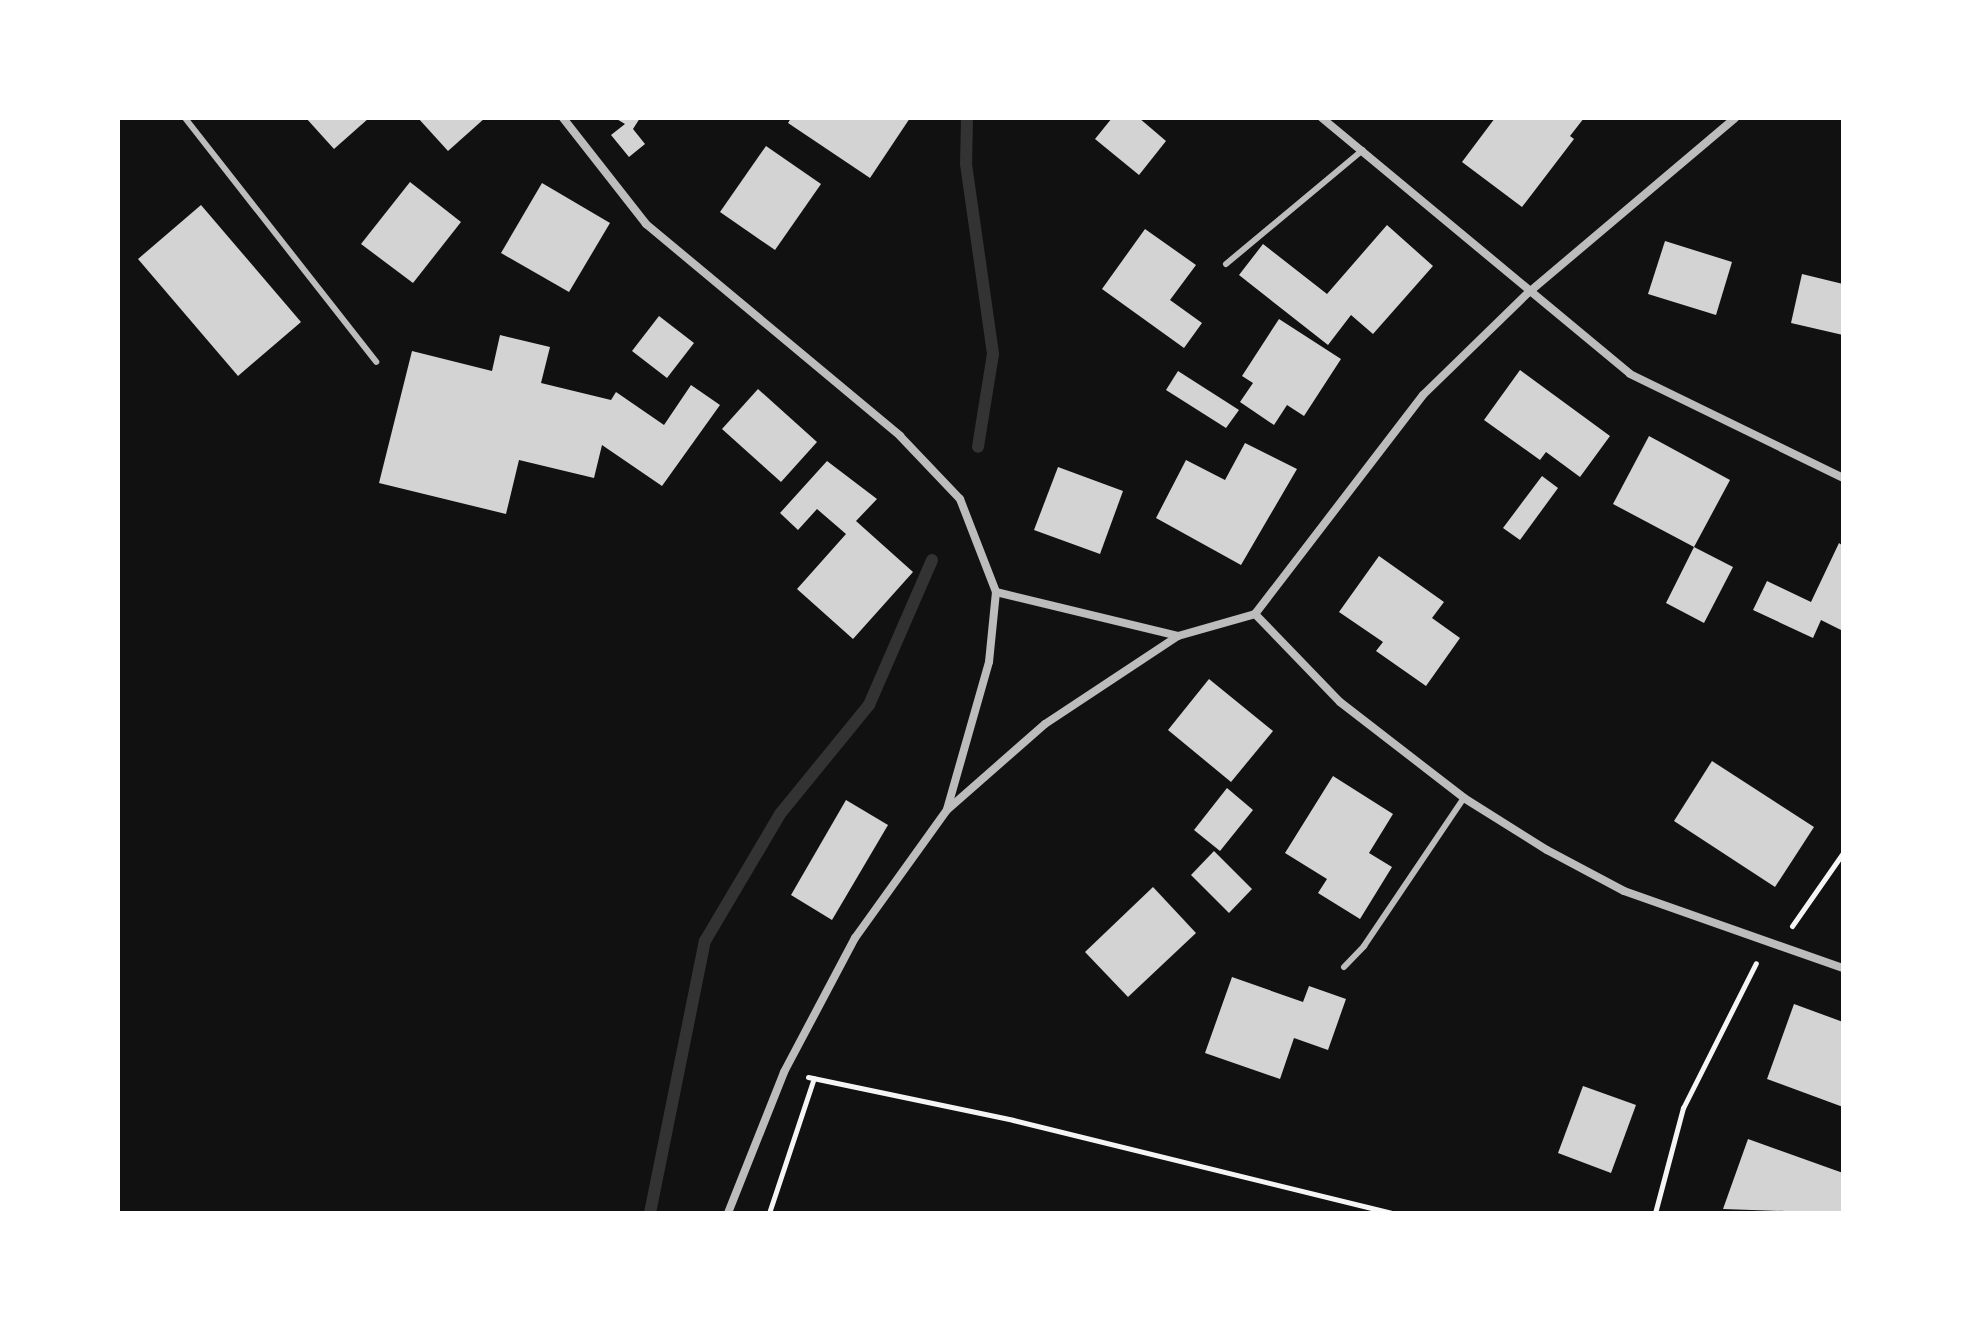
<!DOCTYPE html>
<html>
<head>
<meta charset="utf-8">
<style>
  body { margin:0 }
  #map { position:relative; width:1961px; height:1331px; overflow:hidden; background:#111; font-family:Montserrat,sans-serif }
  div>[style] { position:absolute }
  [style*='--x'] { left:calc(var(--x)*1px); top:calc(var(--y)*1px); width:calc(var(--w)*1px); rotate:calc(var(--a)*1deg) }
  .stream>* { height:12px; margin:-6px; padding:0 6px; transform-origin:6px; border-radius:6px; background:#333 }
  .building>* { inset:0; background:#d3d3d3 }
  .path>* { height:5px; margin:-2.5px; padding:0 2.5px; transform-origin:2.5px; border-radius:2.5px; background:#f5f5f5 }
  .service>* { height:6px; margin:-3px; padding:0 3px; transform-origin:3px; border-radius:3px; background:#bcbcbc }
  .minor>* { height:8px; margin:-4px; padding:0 4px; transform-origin:4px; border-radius:4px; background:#bcbcbc }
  span { translate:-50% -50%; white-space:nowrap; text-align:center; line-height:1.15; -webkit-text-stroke:6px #fff; paint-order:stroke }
  .frame { position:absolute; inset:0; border:120px solid #fff; pointer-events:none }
</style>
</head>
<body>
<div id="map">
  <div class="stream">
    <div style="--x:967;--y:118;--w:46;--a:91.2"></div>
    <div style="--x:966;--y:164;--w:192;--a:81.9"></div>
    <div style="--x:993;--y:354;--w:94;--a:99.2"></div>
    <div style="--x:650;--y:1213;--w:278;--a:-78.6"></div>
    <div style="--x:705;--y:941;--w:147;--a:-59.4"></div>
    <div style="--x:780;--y:814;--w:141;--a:-50.8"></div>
    <div style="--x:869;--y:705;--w:158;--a:-66.5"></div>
  </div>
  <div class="building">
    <div style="clip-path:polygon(306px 118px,369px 118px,334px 149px)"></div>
    <div style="clip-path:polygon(418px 118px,485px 118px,448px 151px)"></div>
    <div style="clip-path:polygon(615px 118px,640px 118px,633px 129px,645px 144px,629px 157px,611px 135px,625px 124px)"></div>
    <div style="clip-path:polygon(791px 118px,910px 118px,870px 178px,788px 123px)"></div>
    <div style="clip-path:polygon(1112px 118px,1139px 118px,1166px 141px,1139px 175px,1095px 139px)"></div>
    <div style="clip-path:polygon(1495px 118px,1584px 118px,1570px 136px,1574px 139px,1522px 207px,1462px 162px)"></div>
    <div style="clip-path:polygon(766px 146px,821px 184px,775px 250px,720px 212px)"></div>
    <div style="clip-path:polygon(410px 182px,461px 222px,413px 283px,361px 244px)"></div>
    <div style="clip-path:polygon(542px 183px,610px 223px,569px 292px,501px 253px)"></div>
    <div style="clip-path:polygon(201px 205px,301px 322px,238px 376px,138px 259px)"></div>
    <div style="clip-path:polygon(1387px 225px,1433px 266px,1373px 334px,1351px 315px,1328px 345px,1239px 275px,1263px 244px,1327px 294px)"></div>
    <div style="clip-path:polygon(1145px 229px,1196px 265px,1170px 300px,1202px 323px,1184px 348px,1102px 289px)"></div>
    <div style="clip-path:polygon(1665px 241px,1732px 262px,1716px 315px,1648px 294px)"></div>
    <div style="clip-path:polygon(1802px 274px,1843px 284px,1843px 335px,1791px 323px)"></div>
    <div style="clip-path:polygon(659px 316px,694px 343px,667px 378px,632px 351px)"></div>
    <div style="clip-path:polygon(1279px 319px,1341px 359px,1304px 416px,1287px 405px,1274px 425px,1240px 402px,1253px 383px,1242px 376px)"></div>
    <div style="clip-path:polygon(500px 335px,550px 347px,541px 383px,611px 400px,616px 392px,664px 425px,691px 385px,720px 405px,662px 486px,602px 445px,594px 478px,519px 460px,506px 514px,379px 483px,412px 351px,492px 371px)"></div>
    <div style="clip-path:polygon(1520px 370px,1610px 436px,1580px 477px,1546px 452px,1540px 460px,1484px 420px)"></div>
    <div style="clip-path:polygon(1178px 371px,1239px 410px,1226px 428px,1166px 390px)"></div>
    <div style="clip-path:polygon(758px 389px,817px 442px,781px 482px,722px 429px)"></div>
    <div style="clip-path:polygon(1649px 436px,1730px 480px,1694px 547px,1613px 504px)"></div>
    <div style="clip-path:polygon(1245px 443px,1297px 469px,1241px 565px,1156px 518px,1186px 460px,1225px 480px)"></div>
    <div style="clip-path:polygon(827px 461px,877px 499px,856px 521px,913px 572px,853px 639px,797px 589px,846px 534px,817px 509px,798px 530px,780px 513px)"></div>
    <div style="clip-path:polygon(1058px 467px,1123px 491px,1100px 554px,1034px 530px)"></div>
    <div style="clip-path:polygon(1542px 476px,1558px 488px,1520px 540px,1503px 528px)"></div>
    <div style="clip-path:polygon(1839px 543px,1843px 546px,1843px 631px,1821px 620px,1813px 638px,1753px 610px,1767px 581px,1811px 602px)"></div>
    <div style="clip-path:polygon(1694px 547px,1733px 567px,1704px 623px,1666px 603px)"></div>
    <div style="clip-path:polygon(1379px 556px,1444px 602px,1432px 618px,1460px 638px,1426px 686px,1376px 651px,1383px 642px,1339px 612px)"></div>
    <div style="clip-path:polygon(1209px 679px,1273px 731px,1231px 782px,1168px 730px)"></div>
    <div style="clip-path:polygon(1712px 761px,1814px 827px,1775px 887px,1674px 821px)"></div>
    <div style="clip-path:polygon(1333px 776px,1393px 814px,1369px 853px,1392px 867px,1360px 919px,1318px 893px,1327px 879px,1285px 853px)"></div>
    <div style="clip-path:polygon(1227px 788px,1253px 810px,1220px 851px,1194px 830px)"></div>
    <div style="clip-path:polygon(846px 800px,888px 825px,832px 920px,791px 895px)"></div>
    <div style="clip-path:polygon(1214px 851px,1252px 889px,1229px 913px,1191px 875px)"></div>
    <div style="clip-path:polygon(1153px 887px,1196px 933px,1128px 997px,1085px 952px)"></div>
    <div style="clip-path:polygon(1232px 977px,1303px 1002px,1309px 986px,1346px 999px,1328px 1050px,1294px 1038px,1280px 1079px,1205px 1053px)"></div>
    <div style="clip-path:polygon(1794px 1004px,1843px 1022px,1843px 1107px,1767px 1079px)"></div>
    <div style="clip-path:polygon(1583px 1086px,1636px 1105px,1611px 1173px,1558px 1153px)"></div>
    <div style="clip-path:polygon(1748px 1139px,1843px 1173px,1843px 1213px,1723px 1209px)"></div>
  </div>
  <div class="path">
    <div style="--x:1792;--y:926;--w:89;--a:-55.1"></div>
    <div style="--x:808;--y:1077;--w:209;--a:11.8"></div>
    <div style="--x:1013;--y:1120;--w:389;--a:13.8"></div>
    <div style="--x:769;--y:1213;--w:142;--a:-71.6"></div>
    <div style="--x:1655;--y:1213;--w:109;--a:-75.1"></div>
    <div style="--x:1683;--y:1108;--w:162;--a:-63.3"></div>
  </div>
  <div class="service">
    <div style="--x:185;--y:118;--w:310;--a:51.9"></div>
    <div style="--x:1226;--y:264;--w:178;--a:-39.8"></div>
    <div style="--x:1344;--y:967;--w:29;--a:-46"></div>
    <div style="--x:1364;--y:946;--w:179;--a:-56"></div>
  </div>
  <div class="minor">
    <div style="--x:563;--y:118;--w:135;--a:51.9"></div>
    <div style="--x:646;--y:224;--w:331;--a:39.8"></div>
    <div style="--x:900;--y:436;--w:87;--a:46.4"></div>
    <div style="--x:960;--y:499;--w:100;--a:68.8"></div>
    <div style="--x:996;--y:592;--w:70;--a:95.7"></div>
    <div style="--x:989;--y:662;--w:153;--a:105.9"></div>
    <div style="--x:1322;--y:118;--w:400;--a:39.7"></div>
    <div style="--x:1630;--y:374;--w:237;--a:26"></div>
    <div style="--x:996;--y:592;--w:187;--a:13.6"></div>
    <div style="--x:1255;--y:614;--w:122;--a:46"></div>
    <div style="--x:1340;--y:702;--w:157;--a:37.7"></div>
    <div style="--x:1464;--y:798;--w:98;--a:32.1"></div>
    <div style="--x:1547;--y:850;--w:87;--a:28"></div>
    <div style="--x:1624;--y:891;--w:232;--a:19.4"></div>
    <div style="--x:728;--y:1213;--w:152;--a:-68.3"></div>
    <div style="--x:784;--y:1072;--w:152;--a:-62.1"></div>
    <div style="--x:855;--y:938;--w:158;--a:-54.3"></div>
    <div style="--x:947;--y:810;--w:130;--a:-41.3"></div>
    <div style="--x:1045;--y:724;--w:159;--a:-33.5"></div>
    <div style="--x:1178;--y:636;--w:80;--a:-15.9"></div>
    <div style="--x:1255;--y:614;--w:276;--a:-52.5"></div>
    <div style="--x:1423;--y:395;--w:146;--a:-44.2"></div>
    <div style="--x:1528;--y:293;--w:271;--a:-40.2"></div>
  </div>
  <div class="frame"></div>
</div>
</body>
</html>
